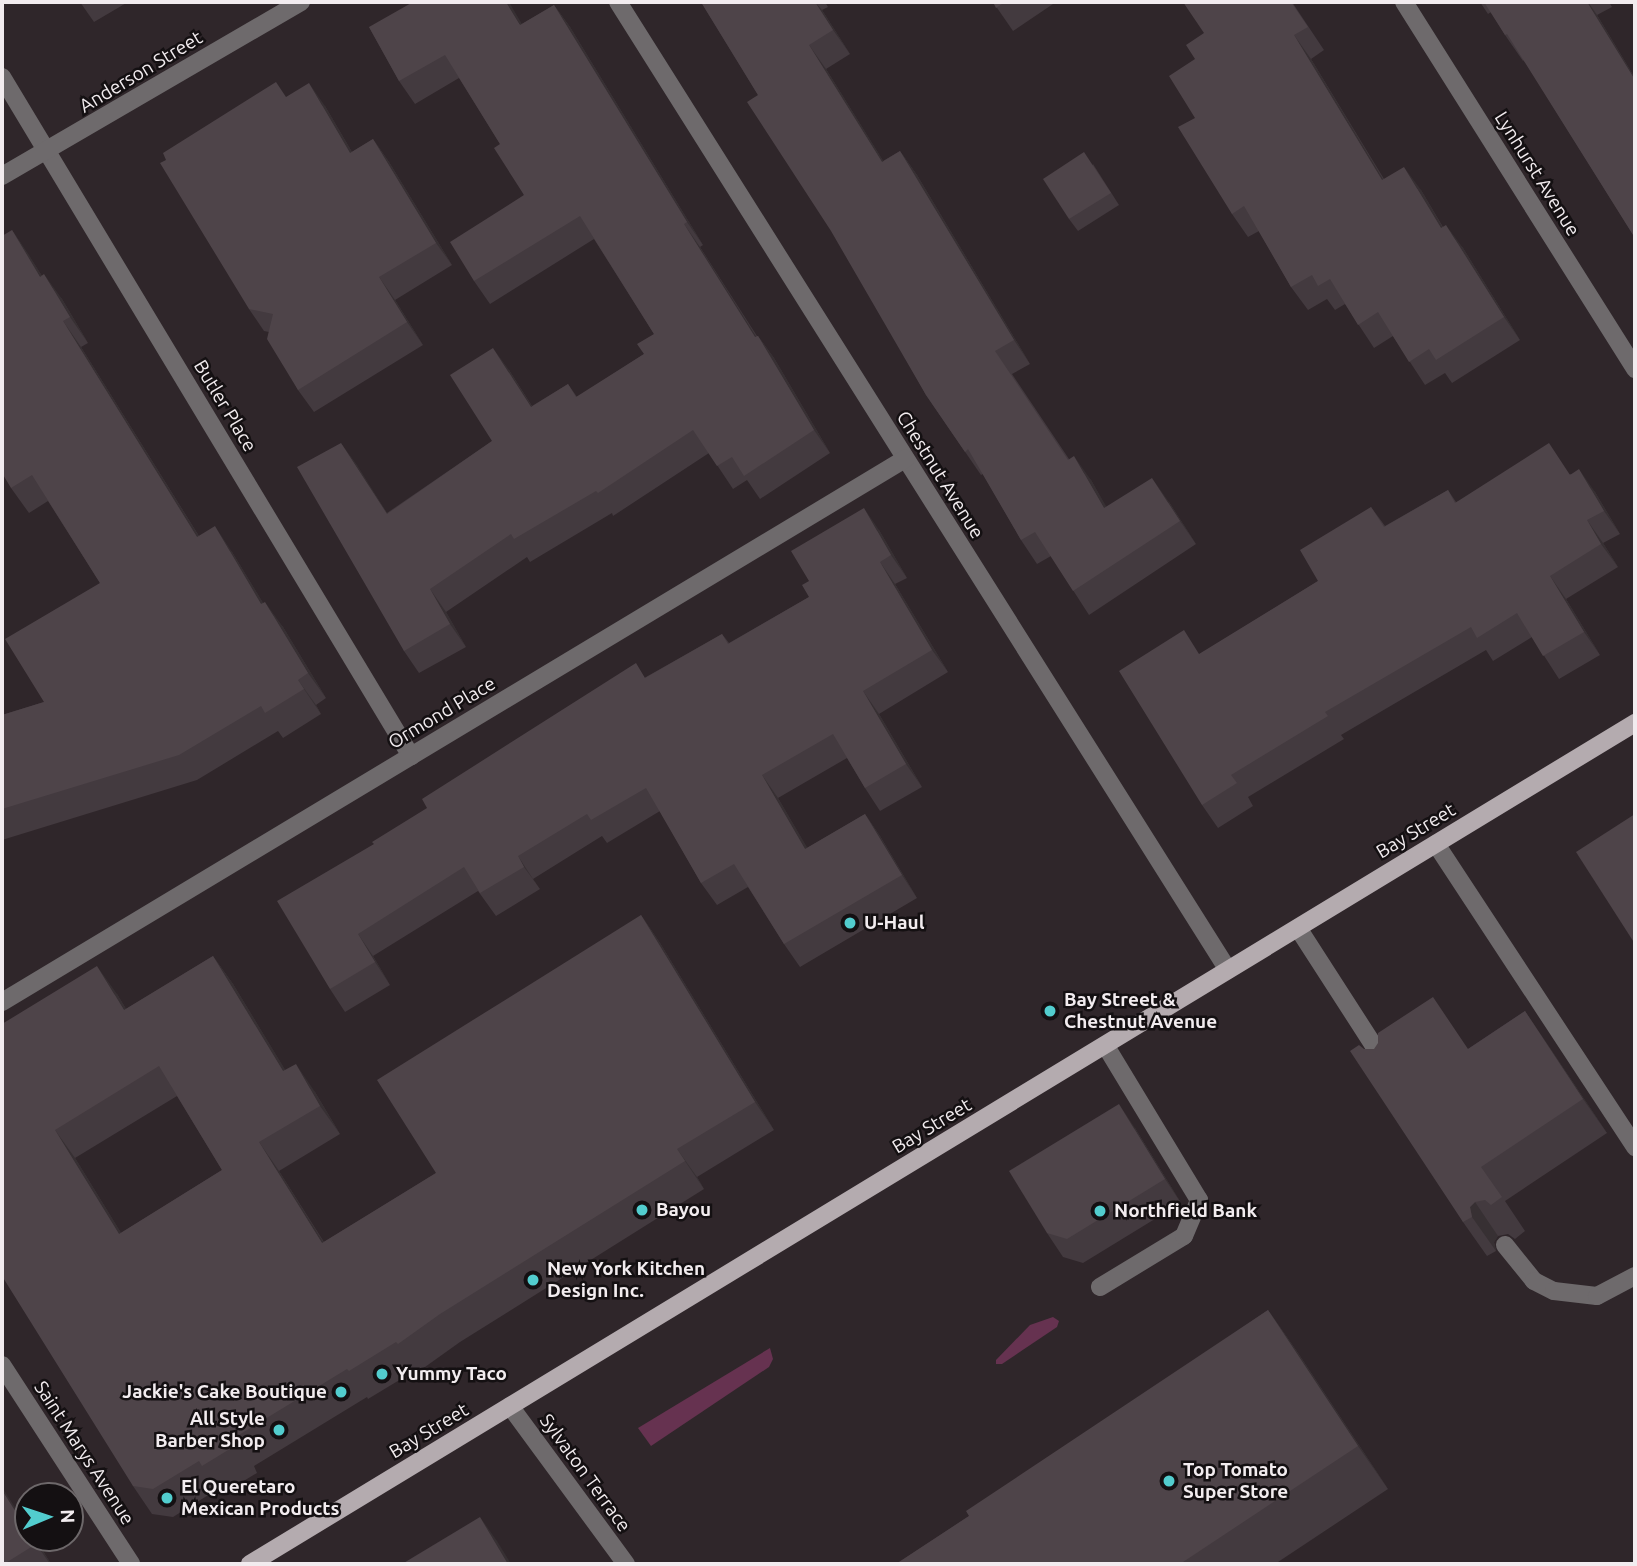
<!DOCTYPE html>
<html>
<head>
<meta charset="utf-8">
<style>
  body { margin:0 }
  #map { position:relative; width:1637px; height:1566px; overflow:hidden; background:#2f262a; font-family:Ubuntu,sans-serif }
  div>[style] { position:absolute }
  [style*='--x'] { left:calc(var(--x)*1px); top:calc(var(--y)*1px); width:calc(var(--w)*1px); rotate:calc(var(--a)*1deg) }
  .green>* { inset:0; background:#663250 }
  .minor>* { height:18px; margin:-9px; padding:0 9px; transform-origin:9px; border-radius:9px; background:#6e6a6c }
  .major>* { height:18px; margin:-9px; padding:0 9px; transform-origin:9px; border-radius:9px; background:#b4abaf }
  .wall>* { inset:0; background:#433a3f }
  .shaded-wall>* { inset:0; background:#373033 }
  .building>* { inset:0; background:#4e4449 }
  .dots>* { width:19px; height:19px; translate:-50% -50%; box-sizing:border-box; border:4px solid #141012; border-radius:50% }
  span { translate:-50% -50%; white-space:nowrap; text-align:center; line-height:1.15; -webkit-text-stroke:5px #141012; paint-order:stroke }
  .street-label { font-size:19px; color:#f2ecef }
  .poi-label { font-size:19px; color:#f2ecef; font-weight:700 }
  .left { translate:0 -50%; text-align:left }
  .right { translate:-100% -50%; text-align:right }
  .frame { position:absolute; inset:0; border:4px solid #f2ecef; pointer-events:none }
  .north { position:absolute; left:14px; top:1482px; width:70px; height:70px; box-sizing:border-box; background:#141012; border:2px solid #6d686a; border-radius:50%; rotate:88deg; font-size:19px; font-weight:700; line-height:28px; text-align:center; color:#f2ecef }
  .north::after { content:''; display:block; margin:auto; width:24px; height:32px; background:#52cdce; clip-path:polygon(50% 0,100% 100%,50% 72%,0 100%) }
</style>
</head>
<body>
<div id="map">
  <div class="green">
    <div style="clip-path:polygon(1053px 1317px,1059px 1321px,1057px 1327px,1002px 1364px,996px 1364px,996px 1360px,1030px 1325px)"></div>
    <div style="clip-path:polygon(770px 1348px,773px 1359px,769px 1367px,651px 1446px,638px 1428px)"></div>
  </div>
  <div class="minor">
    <div style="--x:618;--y:2;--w:1144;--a:57.78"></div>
    <div style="--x:1404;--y:2;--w:434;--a:57.8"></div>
    <div style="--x:2;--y:77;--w:793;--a:58.94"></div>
    <div style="--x:2;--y:176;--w:346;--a:-30.2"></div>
    <div style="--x:1436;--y:844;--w:363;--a:56.7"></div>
    <div style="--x:1298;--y:928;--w:164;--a:57.2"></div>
    <div style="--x:2;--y:1002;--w:1054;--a:-31.02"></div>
    <div style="--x:1505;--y:1245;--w:46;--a:51.1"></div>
    <div style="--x:1534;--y:1281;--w:22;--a:27"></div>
    <div style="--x:1554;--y:1291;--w:43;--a:6.6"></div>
    <div style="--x:1597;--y:1296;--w:43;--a:-27.8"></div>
    <div style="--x:1100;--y:1287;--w:98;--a:-31.3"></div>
    <div style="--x:1184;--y:1236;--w:39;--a:-67"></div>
    <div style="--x:1199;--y:1200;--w:181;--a:-121.2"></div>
    <div style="--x:2;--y:1365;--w:237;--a:57"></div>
    <div style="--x:510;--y:1406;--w:196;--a:53.7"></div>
  </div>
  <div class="major">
    <div style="--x:250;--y:1564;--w:1620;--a:-31.27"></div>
  </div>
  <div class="wall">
    <div style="clip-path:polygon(80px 2px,128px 2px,94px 22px)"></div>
    <div style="clip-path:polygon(701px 2px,825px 2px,828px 7px,822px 10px,850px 54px,826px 69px,883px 161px,900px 151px,917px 175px,1030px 364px,1012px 374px,1069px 459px,1091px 480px,1106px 507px,1169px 502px,1196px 544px,1089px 615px,1051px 556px,1037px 564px,1021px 540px,983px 474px,981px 475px,926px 395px,758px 95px)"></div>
    <div style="clip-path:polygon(993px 2px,1056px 2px,1013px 31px)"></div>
    <div style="clip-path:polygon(1292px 2px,1324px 50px,1311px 59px,1384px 179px,1421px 190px,1443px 227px,1463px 248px,1520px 340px,1452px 383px,1445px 373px,1425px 385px,1393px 336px,1374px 348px,1345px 304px,1335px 310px,1327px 299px,1308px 310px,1291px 287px,1259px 231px,1248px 237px,1232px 214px,1195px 118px,1195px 59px,1204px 33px)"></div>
    <div style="clip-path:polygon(1480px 2px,1609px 2px,1612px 7px,1597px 15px,1635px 78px,1635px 238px,1524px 60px,1523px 61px,1505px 35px,1491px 12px,1488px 14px)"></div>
    <div style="clip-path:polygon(554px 5px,570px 27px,703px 245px,700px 247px,757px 336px,758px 336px,774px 358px,830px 453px,760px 499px,747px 480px,733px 489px,709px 453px,613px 516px,612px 513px,530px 562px,527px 557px,446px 612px,466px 647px,419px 673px,404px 651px,341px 443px,387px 513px,492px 441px,509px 370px,532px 406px,568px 384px,577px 397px,644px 354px,654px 334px,594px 239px,490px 304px,474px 281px,524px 195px,500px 144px,459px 78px,415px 104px,399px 81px,369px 27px,522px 24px)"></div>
    <div style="clip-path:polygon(286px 97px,325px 106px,352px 152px,373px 139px,389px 162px,452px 265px,395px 300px,423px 345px,314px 412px,298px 390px,269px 332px,264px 331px,249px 309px)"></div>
    <div style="clip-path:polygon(1093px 164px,1119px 205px,1078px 231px,1069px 219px)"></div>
    <div style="clip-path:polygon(12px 230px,42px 276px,62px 299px,88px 343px,81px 347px,199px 536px,232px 552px,263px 603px,283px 627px,326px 698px,316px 705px,321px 714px,283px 738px,278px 731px,197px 780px,2px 840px,2px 715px,44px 702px,100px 583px,48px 501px,29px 513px,11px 488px)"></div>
    <div style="clip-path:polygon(1571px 474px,1595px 492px,1620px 534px,1603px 543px,1618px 567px,1566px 599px,1600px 655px,1559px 679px,1532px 637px,1493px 661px,1486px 650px,1341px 735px,1344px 739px,1248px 797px,1253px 806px,1218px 828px,1202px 805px,1200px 654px,1318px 581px,1371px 507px,1385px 526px,1448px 490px,1456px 502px)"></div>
    <div style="clip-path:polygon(879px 530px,907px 578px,895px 584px,948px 672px,879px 714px,922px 787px,880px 811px,865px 788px,847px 758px,778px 798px,807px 848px,865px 814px,880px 836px,917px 898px,800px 967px,784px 944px,748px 887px,717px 905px,701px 883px,660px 811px,607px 843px,602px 836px,533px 879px,540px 889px,496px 916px,478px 891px,373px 956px,390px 985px,345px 1012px,330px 989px,374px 844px,646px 677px,722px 634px,729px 643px,809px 597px,809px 581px)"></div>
    <div style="clip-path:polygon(evenodd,641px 915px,660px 943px,774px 1130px,697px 1177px,704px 1189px,460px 1342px,418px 1372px,416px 1370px,368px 1399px,367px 1397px,254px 1466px,257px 1473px,222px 1494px,218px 1489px,173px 1517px,152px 1514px,133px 1486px,2px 1024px,117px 994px,126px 1009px,213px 956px,233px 984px,285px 1070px,315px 1092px,340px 1134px,279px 1171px,324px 1242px,436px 1173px,641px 915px,177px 1096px,222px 1170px,121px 1233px,75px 1158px,177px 1096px)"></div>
    <div style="clip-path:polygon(1525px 1011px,1607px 1133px,1505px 1201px,1525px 1231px,1515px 1239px,1508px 1234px,1498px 1236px,1494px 1242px,1496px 1251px,1487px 1256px,1463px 1222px,1364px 1049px,1468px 1049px)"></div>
    <div style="clip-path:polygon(1135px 1128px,1181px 1203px,1083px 1263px,1063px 1257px,1047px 1233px)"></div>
    <div style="clip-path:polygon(1268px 1310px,1298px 1353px,1388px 1489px,1275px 1564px,896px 1564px,969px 1516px)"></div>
    <div style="clip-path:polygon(35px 1538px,51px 1564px,2px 1564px)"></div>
  </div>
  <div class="shaded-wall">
    <div style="clip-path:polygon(506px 2px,509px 2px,536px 48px,520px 25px)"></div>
    <div style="clip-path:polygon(815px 2px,822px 10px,850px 54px,833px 30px)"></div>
    <div style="clip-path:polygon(1587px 2px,1588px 2px,1597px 15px,1635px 78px,1635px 80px)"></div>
    <div style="clip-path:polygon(554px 5px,570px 27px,703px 245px,687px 222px)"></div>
    <div style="clip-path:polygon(1294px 35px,1311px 59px,1398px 204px,1382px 180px)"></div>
    <div style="clip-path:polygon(809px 45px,826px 69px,899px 186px,882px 162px)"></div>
    <div style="clip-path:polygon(309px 83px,325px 106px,366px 176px,350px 153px)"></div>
    <div style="clip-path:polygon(373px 139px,389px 162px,452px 265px,436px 243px)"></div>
    <div style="clip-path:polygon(900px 151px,917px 175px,1030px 364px,1014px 340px)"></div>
    <div style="clip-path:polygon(1404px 167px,1421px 190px,1457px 252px,1441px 228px)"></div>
    <div style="clip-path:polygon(684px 224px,700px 247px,771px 360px,755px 337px)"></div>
    <div style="clip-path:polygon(1446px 225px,1463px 248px,1520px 340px,1504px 317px)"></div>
    <div style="clip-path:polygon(12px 230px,29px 255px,58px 302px,40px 277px)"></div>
    <div style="clip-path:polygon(44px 274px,62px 299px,88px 343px,70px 317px)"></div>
    <div style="clip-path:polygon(379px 277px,395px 300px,423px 345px,407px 322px)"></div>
    <div style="clip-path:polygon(63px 321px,81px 347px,215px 562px,197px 537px)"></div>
    <div style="clip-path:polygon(758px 336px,774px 358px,830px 453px,814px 430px)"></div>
    <div style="clip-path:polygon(493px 348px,509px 370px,547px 430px,531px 407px)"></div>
    <div style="clip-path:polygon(341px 443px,357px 465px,402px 537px,387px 514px)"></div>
    <div style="clip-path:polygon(1074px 456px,1091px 480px,1121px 532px,1104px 508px)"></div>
    <div style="clip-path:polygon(1579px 469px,1595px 492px,1620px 534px,1604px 511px)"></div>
    <div style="clip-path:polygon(1152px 478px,1169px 502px,1196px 544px,1180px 521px)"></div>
    <div style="clip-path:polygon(864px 508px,879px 530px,907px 578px,891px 555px)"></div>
    <div style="clip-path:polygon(1587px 520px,1603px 543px,1618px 567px,1601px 544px)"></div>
    <div style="clip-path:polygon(215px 526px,232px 552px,279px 629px,261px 604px)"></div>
    <div style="clip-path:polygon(880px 562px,895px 584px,948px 672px,932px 650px)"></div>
    <div style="clip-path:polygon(1550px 576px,1566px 599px,1600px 655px,1584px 632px)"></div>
    <div style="clip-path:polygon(430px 589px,446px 612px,466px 647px,450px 624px)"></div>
    <div style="clip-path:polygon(265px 602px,283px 627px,326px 698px,308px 673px)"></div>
    <div style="clip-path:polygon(298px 680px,316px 705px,321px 714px,304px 689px)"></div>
    <div style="clip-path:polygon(863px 691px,879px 714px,922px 787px,906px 764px)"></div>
    <div style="clip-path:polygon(762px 775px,778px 798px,821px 871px,805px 849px)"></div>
    <div style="clip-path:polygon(865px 814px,880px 836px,917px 898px,902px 875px)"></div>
    <div style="clip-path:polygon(518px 856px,533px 879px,540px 889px,524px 867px)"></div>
    <div style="clip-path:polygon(641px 915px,660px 943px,774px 1130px,755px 1102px)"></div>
    <div style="clip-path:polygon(358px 934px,373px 956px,390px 985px,375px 962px)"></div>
    <div style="clip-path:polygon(213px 956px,233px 984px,303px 1099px,283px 1071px)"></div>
    <div style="clip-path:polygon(97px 966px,117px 994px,144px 1038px,124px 1010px)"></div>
    <div style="clip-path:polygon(1525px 1011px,1548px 1045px,1607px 1133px,1583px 1099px)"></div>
    <div style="clip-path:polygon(296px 1064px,315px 1092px,340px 1134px,320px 1106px)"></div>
    <div style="clip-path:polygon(1119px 1104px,1135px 1128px,1181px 1203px,1165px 1179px)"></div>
    <div style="clip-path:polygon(55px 1130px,75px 1158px,139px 1262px,119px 1234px)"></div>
    <div style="clip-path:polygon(259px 1142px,279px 1171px,342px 1272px,322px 1243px)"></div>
    <div style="clip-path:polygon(677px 1149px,697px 1177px,704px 1189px,685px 1161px)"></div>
    <div style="clip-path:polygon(1475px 1202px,1498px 1236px,1494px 1242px,1496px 1251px,1472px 1217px,1470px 1207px)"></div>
    <div style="clip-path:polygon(1268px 1310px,1298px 1353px,1388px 1489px,1358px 1446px)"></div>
    <div style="clip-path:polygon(2px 1487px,28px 1528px,28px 1531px,2px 1490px)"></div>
    <div style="clip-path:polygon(480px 1517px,497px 1541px,511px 1564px,508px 1564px)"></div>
    <div style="clip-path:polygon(32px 1538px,35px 1538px,51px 1564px,50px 1564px)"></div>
  </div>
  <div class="building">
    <div style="clip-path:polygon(413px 2px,506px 2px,520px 25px,554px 5px,687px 222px,684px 224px,755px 337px,758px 336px,814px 430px,744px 476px,732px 457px,717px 466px,693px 430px,598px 493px,596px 491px,514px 539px,511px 534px,430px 589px,450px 624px,404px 651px,297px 467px,341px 443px,387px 514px,492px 441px,450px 375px,493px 348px,531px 407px,568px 384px,576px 397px,644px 354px,637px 344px,654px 334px,580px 216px,474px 281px,450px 242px,524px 195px,494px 148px,500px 144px,445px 55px,399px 81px,369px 27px)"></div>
    <div style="clip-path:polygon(701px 2px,815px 2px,833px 30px,809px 45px,882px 162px,900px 151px,1014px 340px,995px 351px,1068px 460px,1074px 456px,1104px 508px,1152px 478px,1180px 521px,1073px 591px,1035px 532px,1021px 540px,968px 449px,965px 452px,926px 395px,831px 231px,747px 102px,758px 95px)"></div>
    <div style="clip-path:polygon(993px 2px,1005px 2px,996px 8px)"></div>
    <div style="clip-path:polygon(1183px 2px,1291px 2px,1308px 27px,1294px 35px,1382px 180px,1404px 167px,1441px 228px,1446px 225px,1504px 317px,1436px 360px,1429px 349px,1409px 362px,1378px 312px,1358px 325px,1330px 279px,1318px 286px,1312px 275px,1291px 287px,1244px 206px,1232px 214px,1178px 127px,1195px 118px,1169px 76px,1195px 59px,1186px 45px,1204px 33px)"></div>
    <div style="clip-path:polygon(1484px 2px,1587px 2px,1635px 80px,1635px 238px,1507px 34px,1505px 35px)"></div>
    <div style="clip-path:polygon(276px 82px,286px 97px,309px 83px,350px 153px,373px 139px,436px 243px,379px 277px,407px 322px,298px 390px,267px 339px,273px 314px,249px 309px,160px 163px,166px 160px,163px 153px)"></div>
    <div style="clip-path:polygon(1084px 152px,1111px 193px,1069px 219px,1043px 179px)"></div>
    <div style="clip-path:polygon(12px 230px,40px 277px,44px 274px,70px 317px,63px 321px,197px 537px,215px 526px,261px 604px,265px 602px,308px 673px,298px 680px,304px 689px,265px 713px,261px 706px,179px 755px,2px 809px,2px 715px,44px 702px,5px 639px,100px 583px,32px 475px,11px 488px,2px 473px,2px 236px)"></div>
    <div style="clip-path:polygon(1549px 443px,1570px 475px,1579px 469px,1604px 511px,1587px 520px,1601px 544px,1550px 576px,1584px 632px,1543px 656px,1517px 613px,1477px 638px,1471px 627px,1325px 712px,1328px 716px,1231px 775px,1237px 783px,1202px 805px,1119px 671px,1184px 630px,1199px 654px,1318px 581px,1300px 550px,1371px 507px,1384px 527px,1448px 490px,1455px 503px)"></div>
    <div style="clip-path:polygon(864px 508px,891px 555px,880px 562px,932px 650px,863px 691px,906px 764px,865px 788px,833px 734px,762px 775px,805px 849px,865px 814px,902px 875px,784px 944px,734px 864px,701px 883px,646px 788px,591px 820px,587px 814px,518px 856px,524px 867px,480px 893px,464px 867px,358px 934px,375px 962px,330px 989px,277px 901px,374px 844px,372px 842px,427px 808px,422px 799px,636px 663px,645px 678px,722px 634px,728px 644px,809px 597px,802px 585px,809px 581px,791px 551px)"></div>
    <div style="clip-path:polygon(1635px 814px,1635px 944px,1576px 852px)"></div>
    <div style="clip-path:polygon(evenodd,641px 915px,755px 1102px,677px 1149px,685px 1161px,440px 1314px,398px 1344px,396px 1342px,349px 1371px,347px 1369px,234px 1438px,238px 1444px,202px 1466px,199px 1461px,153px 1489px,133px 1486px,2px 1276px,2px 1024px,97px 966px,124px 1010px,213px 956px,283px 1071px,296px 1064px,320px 1106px,259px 1142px,322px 1243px,436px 1173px,377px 1080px,641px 915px,159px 1066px,222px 1170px,119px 1234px,55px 1130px,159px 1066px)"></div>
    <div style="clip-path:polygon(1433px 997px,1468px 1049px,1525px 1011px,1583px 1099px,1481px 1167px,1502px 1197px,1491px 1205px,1485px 1200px,1475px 1202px,1470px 1207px,1472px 1217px,1463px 1222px,1350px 1051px,1359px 1045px,1364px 1049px,1374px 1049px,1378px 1043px,1378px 1033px)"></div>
    <div style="clip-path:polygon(1119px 1104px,1165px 1179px,1067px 1239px,1047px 1233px,1009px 1171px)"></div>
    <div style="clip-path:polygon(1268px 1310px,1358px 1446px,1180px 1564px,896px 1564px,969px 1516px,966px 1511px)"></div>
    <div style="clip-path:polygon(2px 1490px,28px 1531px,28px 1538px,32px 1538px,36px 1544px,4px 1564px,2px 1564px)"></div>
    <div style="clip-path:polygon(480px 1517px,508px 1564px,402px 1564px)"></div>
  </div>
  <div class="dots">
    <div style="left:850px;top:923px;background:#52cdce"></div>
    <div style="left:1050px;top:1011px;background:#52cdce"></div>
    <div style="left:642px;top:1210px;background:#52cdce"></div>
    <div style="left:1100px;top:1211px;background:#52cdce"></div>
    <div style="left:533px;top:1280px;background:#52cdce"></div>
    <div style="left:382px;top:1374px;background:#52cdce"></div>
    <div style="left:341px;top:1392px;background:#52cdce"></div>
    <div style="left:279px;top:1430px;background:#52cdce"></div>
    <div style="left:1169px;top:1481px;background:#52cdce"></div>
    <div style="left:167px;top:1498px;background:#52cdce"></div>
  </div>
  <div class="street-label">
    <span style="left:141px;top:72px;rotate:-31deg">Anderson Street</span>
    <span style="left:1537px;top:174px;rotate:58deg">Lynhurst Avenue</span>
    <span style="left:225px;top:406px;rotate:59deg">Butler Place</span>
    <span style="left:940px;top:475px;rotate:58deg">Chestnut Avenue</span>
    <span style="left:442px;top:713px;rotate:-31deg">Ormond Place</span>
    <span style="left:1416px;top:831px;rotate:-31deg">Bay Street</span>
    <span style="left:932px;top:1126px;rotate:-31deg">Bay Street</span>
    <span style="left:429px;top:1431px;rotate:-31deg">Bay Street</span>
    <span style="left:84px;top:1453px;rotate:57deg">Saint Marys Avenue</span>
    <span style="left:585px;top:1473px;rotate:54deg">Sylvaton Terrace</span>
  </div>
  <div class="poi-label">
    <span class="left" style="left:864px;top:923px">U-Haul</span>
    <span class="left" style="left:1064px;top:1011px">Bay Street &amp;<br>Chestnut Avenue</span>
    <span class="left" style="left:656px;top:1210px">Bayou</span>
    <span class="left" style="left:1114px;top:1211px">Northfield Bank</span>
    <span class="left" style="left:547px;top:1280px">New York Kitchen<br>Design Inc.</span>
    <span class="left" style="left:396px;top:1374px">Yummy Taco</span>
    <span class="right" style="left:327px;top:1392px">Jackie's Cake Boutique</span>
    <span class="right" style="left:265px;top:1430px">All Style<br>Barber Shop</span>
    <span class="left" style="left:1183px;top:1481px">Top Tomato<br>Super Store</span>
    <span class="left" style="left:181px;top:1498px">El Queretaro<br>Mexican Products</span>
  </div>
  <div class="frame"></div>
  <div class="north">N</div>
</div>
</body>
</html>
